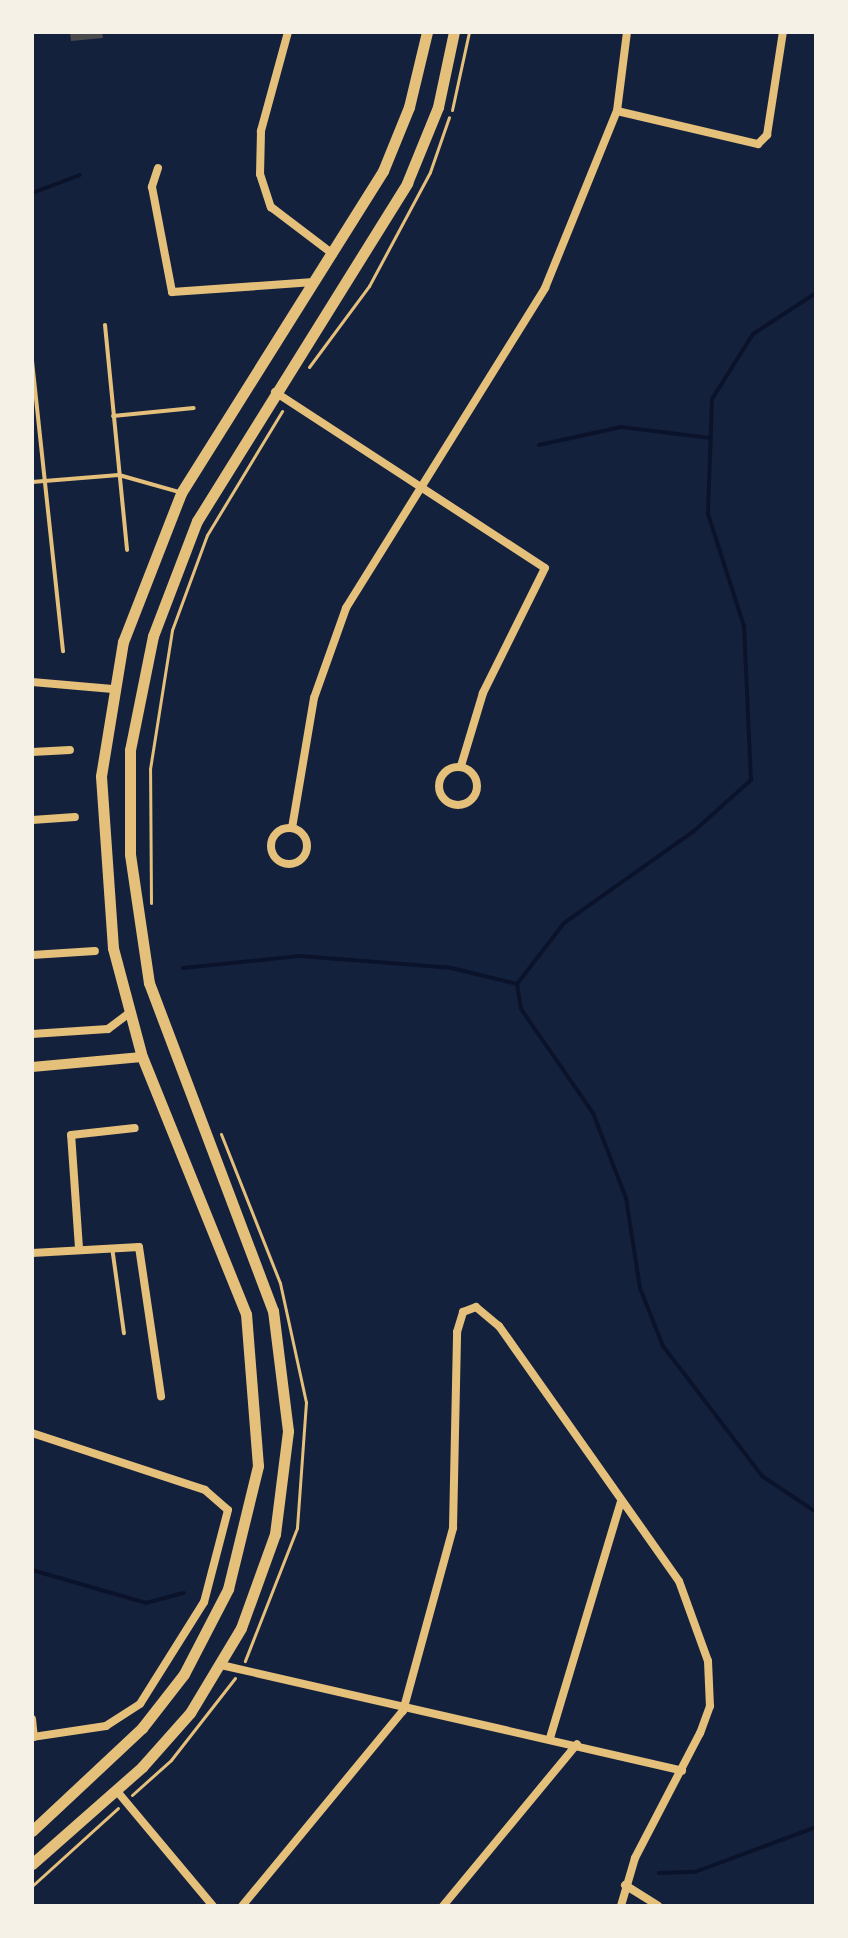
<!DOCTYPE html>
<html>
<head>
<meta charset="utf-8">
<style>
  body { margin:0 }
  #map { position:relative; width:848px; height:1938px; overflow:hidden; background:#14213d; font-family:Inter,sans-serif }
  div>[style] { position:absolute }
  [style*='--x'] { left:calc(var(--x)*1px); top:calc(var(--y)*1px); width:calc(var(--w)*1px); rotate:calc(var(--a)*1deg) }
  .stream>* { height:4px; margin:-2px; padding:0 2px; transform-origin:2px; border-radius:2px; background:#0b132b }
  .building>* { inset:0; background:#48494c }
  .path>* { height:3px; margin:-1.5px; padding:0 1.5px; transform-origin:1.5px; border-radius:1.5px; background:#e5c07b }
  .service>* { height:4px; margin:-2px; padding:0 2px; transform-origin:2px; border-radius:2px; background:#e5c07b }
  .minor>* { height:8px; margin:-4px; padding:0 4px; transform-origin:4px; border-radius:4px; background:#e5c07b }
  .minor>.ring { margin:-4px; padding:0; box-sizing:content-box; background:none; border:8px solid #e5c07b; border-radius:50% }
  .tertiary>* { height:10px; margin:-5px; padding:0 5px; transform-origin:5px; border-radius:5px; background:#e5c07b }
  .secondary>* { height:11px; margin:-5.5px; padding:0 5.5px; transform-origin:5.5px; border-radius:5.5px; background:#e5c07b }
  span { translate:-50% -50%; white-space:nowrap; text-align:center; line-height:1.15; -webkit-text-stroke:6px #f6f1e7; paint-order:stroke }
  .frame { position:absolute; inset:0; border:34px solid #f6f1e7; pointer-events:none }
</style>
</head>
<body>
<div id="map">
  <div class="stream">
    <div style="--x:32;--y:193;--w:51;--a:-20.6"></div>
    <div style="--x:816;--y:293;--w:75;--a:146.9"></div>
    <div style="--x:753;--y:334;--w:77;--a:122.2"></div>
    <div style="--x:712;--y:399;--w:115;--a:92"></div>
    <div style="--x:708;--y:514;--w:118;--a:72.2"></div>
    <div style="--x:744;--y:626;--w:154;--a:87.4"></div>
    <div style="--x:751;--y:780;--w:76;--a:138.2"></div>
    <div style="--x:694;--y:831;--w:159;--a:144.7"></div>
    <div style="--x:564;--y:923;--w:77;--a:127.6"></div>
    <div style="--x:517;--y:984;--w:25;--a:81"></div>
    <div style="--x:521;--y:1009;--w:126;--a:55.3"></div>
    <div style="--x:593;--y:1113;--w:91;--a:68.8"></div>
    <div style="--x:626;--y:1198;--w:91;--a:81.2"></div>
    <div style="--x:640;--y:1288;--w:62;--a:68.4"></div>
    <div style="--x:663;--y:1346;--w:163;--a:52.7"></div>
    <div style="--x:762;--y:1476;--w:65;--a:33.7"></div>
    <div style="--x:539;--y:445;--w:84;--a:-12.4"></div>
    <div style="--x:621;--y:427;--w:90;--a:7"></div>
    <div style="--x:183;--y:968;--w:118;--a:-5.9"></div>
    <div style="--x:300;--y:956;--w:151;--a:4.5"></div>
    <div style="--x:451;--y:968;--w:68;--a:13.6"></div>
    <div style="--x:32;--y:1570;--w:119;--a:16.1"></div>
    <div style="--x:146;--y:1603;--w:39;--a:-15"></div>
    <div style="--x:659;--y:1873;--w:36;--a:-2"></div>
    <div style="--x:695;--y:1872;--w:129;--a:-20.4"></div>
  </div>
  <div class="building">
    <div style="clip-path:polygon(70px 32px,102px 32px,103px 38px,71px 41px)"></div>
  </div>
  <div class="path">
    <div style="--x:452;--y:110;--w:80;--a:-77.7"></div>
    <div style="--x:309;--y:367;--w:101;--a:-53.5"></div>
    <div style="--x:369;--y:286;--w:129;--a:-61.8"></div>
    <div style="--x:430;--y:172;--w:58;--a:-70.9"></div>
    <div style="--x:151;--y:903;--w:134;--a:-90.4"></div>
    <div style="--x:150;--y:769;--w:141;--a:-81"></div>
    <div style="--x:172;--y:630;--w:101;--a:-69.8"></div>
    <div style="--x:207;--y:535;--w:145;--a:-58.8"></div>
    <div style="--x:221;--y:1134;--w:160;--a:68.4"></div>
    <div style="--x:280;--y:1283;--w:122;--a:77.7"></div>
    <div style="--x:306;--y:1402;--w:126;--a:94.1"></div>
    <div style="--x:297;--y:1528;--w:143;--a:111.4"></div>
    <div style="--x:132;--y:1795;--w:52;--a:-41.9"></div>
    <div style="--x:171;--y:1760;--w:104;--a:-52"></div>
    <div style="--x:32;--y:1886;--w:116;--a:-42.2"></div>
  </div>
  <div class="service">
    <div style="--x:32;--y:32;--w:3;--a:0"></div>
    <div style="--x:105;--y:325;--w:226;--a:84.4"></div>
    <div style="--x:32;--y:361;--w:292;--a:83.9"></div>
    <div style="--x:113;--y:416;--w:81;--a:-5.6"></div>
    <div style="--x:32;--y:482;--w:87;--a:-4.6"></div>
    <div style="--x:119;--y:475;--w:62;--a:15.8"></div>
    <div style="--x:112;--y:1247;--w:87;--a:82.1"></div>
  </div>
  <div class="minor">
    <div style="--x:288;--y:32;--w:103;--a:105.3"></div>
    <div style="--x:261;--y:131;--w:43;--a:91.3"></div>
    <div style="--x:260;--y:174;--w:35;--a:72"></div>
    <div style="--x:271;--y:207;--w:78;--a:37.2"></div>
    <div style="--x:617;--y:111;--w:145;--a:13.2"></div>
    <div style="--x:758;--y:144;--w:13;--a:-45"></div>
    <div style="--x:767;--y:135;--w:104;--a:-81.2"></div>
    <div style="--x:158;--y:168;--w:20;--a:108"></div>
    <div style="--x:152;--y:187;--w:107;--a:79.2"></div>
    <div style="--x:172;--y:292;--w:142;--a:-4"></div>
    <div style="--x:275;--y:392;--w:322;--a:33.1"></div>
    <div style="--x:545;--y:568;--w:140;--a:116.4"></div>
    <div style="--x:483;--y:693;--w:76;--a:106.8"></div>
    <div style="--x:32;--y:682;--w:81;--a:4.9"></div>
    <div style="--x:32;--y:752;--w:38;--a:-3"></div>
    <div class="ring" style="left:439px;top:767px;width:30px;height:30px"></div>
    <div style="--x:32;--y:820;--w:43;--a:-4"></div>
    <div style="--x:292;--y:828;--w:132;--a:-80.4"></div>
    <div style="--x:314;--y:698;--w:96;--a:-70.4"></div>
    <div style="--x:346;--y:608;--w:377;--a:-58.1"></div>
    <div style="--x:545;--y:288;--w:191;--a:-67.9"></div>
    <div style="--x:617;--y:111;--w:80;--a:-82.8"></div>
    <div class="ring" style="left:271px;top:828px;width:28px;height:28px"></div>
    <div style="--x:32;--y:955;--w:63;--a:-3.6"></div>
    <div style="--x:32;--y:1034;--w:76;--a:-3.8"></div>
    <div style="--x:108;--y:1029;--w:25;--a:-37"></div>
    <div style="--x:79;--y:1248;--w:113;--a:-94"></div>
    <div style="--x:71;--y:1135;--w:64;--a:-6.2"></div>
    <div style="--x:32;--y:1253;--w:107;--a:-3.2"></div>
    <div style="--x:139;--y:1247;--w:151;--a:81.6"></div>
    <div style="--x:32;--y:1433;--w:182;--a:18.2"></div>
    <div style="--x:205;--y:1490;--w:30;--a:41"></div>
    <div style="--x:228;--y:1510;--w:95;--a:104.6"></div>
    <div style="--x:204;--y:1602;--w:120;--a:122.1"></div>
    <div style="--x:140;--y:1704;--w:40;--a:147.1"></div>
    <div style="--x:106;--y:1726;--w:75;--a:171.5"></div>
    <div style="--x:221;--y:1665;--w:473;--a:12.9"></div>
    <div style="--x:32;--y:1719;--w:18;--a:84"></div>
    <div style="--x:550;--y:1738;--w:246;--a:-73.3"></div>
    <div style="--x:116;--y:1790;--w:151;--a:50.1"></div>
    <div style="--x:625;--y:1885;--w:39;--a:32"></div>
    <div style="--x:242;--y:1906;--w:253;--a:-50.5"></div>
    <div style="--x:403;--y:1711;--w:190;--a:-74.7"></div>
    <div style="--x:453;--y:1528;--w:196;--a:-88.8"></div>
    <div style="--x:457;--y:1332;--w:21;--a:-73"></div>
    <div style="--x:463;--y:1312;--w:14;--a:-21"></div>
    <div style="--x:476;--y:1307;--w:30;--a:40"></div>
    <div style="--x:499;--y:1326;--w:312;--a:54.8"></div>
    <div style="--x:679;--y:1581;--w:85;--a:70.1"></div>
    <div style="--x:708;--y:1661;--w:45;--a:87.5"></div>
    <div style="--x:710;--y:1706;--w:29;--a:110"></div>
    <div style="--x:700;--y:1733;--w:141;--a:117.5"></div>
    <div style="--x:635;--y:1858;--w:50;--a:106.3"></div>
    <div style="--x:443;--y:1906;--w:210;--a:-50.4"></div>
  </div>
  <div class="tertiary">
    <div style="--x:32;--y:1067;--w:110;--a:-5.2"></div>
  </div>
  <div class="secondary">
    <div style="--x:32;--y:1831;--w:151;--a:-43.1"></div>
    <div style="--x:142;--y:1728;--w:68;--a:-52.1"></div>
    <div style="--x:184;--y:1674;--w:96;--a:-62.6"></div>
    <div style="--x:228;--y:1589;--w:127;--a:-76.3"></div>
    <div style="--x:258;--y:1466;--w:152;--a:-94.5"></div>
    <div style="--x:246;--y:1314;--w:277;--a:-112"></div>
    <div style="--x:142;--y:1057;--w:113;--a:-104.9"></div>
    <div style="--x:113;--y:948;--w:172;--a:-94"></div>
    <div style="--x:101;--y:776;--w:136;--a:-80.7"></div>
    <div style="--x:123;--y:642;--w:160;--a:-68.7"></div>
    <div style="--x:181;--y:493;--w:380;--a:-57.9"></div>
    <div style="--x:383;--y:171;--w:69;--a:-67.9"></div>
    <div style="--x:409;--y:107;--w:77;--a:-76.5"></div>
    <div style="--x:32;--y:1864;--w:147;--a:-41.4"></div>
    <div style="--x:142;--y:1767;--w:72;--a:-48.4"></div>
    <div style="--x:190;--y:1713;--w:99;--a:-59"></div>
    <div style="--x:241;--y:1628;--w:100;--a:-70.1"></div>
    <div style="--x:275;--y:1534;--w:104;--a:-82.8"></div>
    <div style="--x:288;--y:1431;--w:121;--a:-97.1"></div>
    <div style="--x:273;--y:1311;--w:351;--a:-110.7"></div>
    <div style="--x:149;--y:983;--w:130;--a:-98.4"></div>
    <div style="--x:130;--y:854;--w:104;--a:-90"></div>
    <div style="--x:130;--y:750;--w:116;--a:-78.6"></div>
    <div style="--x:153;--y:636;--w:123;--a:-69.1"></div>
    <div style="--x:197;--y:521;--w:398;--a:-58.1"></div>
    <div style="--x:407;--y:183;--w:82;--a:-67.8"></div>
    <div style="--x:438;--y:107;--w:77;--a:-78"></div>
  </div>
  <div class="frame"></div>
</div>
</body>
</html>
